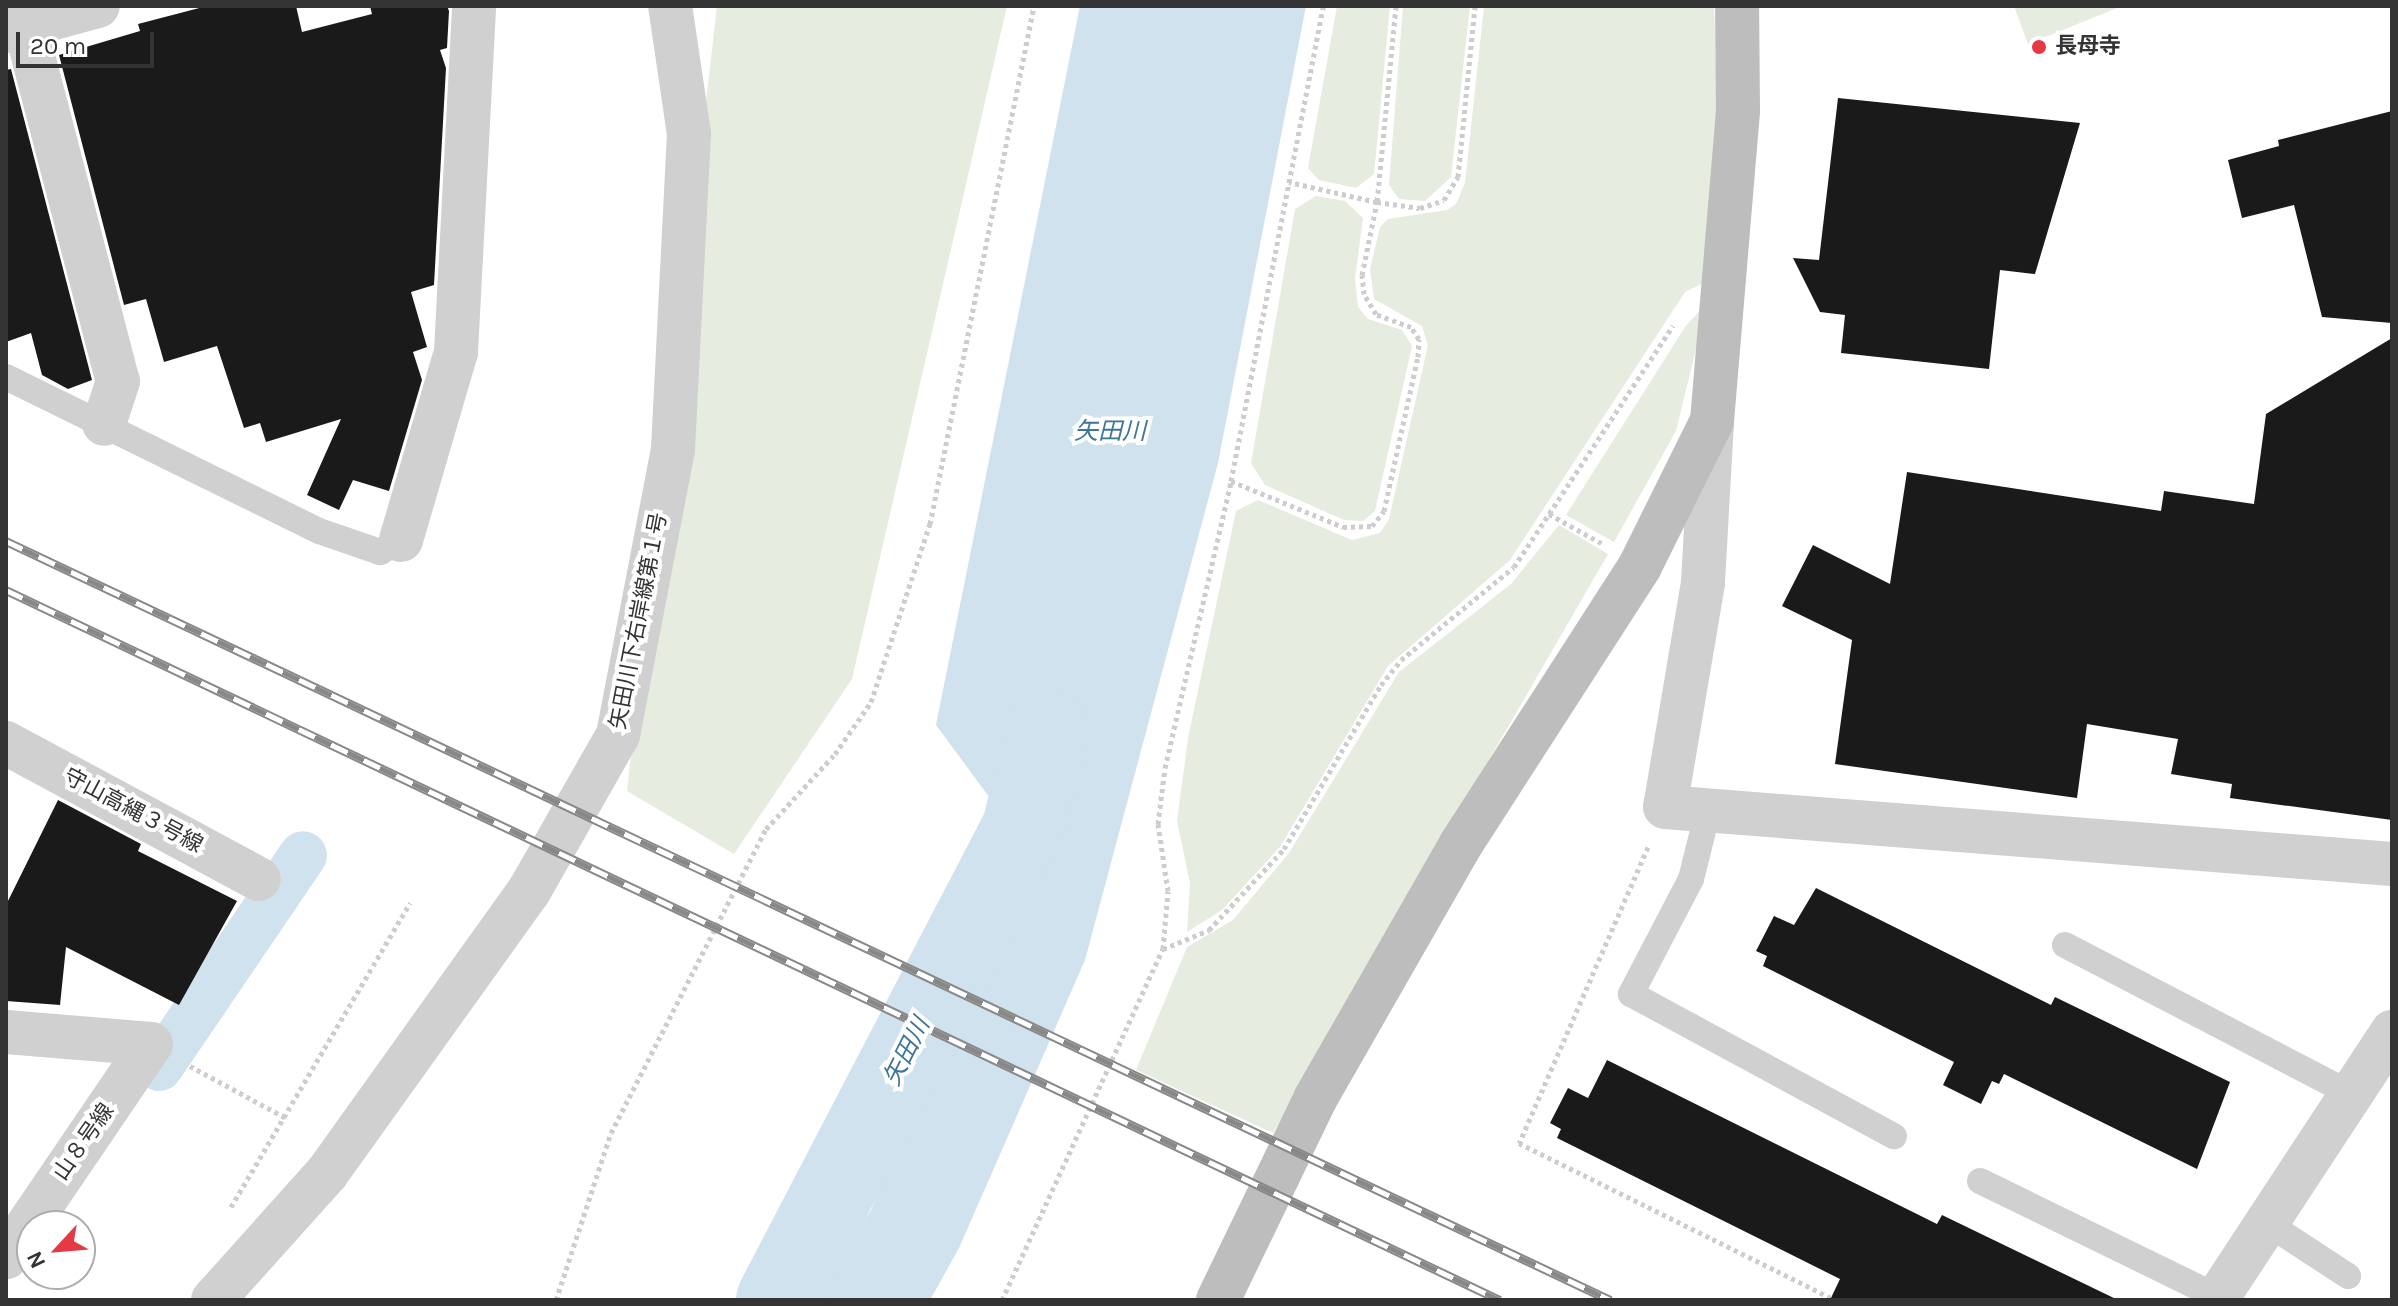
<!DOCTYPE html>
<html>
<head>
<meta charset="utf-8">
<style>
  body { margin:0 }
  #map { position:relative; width:2398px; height:1306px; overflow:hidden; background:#fff; font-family:Karla,"Noto Sans JP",sans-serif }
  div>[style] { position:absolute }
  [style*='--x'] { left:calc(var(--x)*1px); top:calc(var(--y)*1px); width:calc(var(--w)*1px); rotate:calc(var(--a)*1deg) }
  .green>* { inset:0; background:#e6ecdf }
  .water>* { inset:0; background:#cfe2ee }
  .canal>* { height:48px; margin:-24px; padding:0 24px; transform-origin:24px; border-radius:24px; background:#cfe2ee }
  .river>* { height:82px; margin:-41px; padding:0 41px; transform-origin:41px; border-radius:41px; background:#cfe2ee }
  .building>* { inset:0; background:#1a1a1a }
  .path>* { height:5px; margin-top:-2.5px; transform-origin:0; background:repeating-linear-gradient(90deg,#cdcdcd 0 4px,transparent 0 8px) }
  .lane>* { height:26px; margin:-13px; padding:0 13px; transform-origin:13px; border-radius:13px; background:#d0d0d0 }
  .street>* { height:44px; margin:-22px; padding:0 22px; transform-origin:22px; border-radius:22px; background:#d0d0d0 }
  .secondary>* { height:44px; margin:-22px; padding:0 22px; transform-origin:22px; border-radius:22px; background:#bdbdbd }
  .rail>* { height:9px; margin-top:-4.5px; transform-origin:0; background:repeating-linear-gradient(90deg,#fff 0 18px,#888 0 36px); box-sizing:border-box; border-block:2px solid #888 }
  .dots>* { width:22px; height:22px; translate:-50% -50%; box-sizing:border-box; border:4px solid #fff; border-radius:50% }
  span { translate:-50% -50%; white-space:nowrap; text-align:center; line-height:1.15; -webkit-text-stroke:8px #fff; paint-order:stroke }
  .poi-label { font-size:22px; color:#333; font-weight:700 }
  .left { translate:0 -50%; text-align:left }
  .street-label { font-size:22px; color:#333 }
  .water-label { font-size:24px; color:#3f7597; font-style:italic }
  .frame { position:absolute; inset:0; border:8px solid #333; pointer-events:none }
  .north { position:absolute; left:16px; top:1210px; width:80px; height:80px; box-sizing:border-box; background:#fff; border:2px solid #adadad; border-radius:50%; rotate:244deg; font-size:22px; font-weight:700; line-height:32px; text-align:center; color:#333 }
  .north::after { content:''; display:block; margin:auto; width:28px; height:36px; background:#e63946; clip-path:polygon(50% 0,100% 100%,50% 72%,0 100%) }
  .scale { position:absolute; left:16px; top:32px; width:138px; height:36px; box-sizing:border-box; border:4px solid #333; border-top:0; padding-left:10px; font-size:24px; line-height:28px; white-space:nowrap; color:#333; -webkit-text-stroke:6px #fff; paint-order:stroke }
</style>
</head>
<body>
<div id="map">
  <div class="green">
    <div style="clip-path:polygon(717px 6px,1007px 6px,852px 679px,734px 854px,627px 791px)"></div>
    <div style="clip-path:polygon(1337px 6px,1390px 6px,1374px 174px,1356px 188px,1319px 180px,1308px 168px)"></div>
    <div style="clip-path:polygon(1403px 6px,1470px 6px,1451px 177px,1425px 201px,1399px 199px,1389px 185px)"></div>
    <div style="clip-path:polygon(1484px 6px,1714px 6px,1718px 113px,1705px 282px,1685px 292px,1510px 560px,1388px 666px,1280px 847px,1222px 910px,1187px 932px,1190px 883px,1177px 821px,1188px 738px,1236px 511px,1258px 500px,1352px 540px,1380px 533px,1389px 519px,1428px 345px,1422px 326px,1374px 299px,1370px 269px,1380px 227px,1388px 219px,1447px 210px,1456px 204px,1465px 183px)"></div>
    <div style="clip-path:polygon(2014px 6px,2122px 6px,2028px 44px)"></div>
    <div style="clip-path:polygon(1316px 196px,1345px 201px,1363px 218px,1355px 279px,1358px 307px,1368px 319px,1402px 330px,1412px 346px,1375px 511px,1363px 521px,1344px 520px,1265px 485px,1251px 463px,1295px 209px)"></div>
    <div style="clip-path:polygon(1707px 303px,1676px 431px,1614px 542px,1566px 515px,1685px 327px)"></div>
    <div style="clip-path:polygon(1559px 525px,1608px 554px,1273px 1133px,1136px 1070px,1187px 947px,1233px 920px,1289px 853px,1399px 672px,1511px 584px)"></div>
  </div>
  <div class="water">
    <div style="clip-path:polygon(1080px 6px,1306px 6px,1218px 463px,1085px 960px,959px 1248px,930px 1300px,815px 1300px,871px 1210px,1029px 851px,936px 725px)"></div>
  </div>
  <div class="canal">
    <div style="--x:159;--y:1067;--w:256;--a:-55.8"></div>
  </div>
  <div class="river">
    <div style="--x:777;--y:1300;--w:532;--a:-62.47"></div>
    <div style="--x:1023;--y:828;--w:103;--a:-76.5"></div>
  </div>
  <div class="building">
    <div style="clip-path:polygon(207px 6px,296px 6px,302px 32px,372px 14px,370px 6px,447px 6px,449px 11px,447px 48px,440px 50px,446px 68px,434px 285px,411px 292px,427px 347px,413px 352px,422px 380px,389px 491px,353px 480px,339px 510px,307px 495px,341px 419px,266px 442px,260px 423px,244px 428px,217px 346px,164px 362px,146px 299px,124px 305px,59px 55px,140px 31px,138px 24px)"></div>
    <div style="clip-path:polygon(11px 69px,92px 380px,68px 389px,42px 375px,31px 333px,6px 342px,6px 70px)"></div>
    <div style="clip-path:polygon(1838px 98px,2080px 123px,2035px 274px,2000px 270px,1989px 369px,1841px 353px,1845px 315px,1820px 312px,1793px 258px,1819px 260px)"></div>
    <div style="clip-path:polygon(2392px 111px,2392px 323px,2322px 317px,2294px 205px,2242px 218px,2228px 160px,2279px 146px,2278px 140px)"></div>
    <div style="clip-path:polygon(2392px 338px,2392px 820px,2230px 798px,2232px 784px,2171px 774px,2178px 739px,2087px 724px,2077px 798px,1835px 764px,1852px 640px,1782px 606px,1813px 545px,1890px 584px,1907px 472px,2161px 511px,2164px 491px,2254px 504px,2266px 414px)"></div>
    <div style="clip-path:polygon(58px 800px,141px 844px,138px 851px,237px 901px,179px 1005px,66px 947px,60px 1005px,6px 1001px,6px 905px)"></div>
    <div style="clip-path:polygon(1816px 888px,2051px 1005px,2055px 997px,2230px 1082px,2197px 1169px,2004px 1074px,1999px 1084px,1992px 1081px,1981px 1104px,1943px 1085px,1954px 1062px,1763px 966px,1767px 956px,1756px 951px,1774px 916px,1794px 925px)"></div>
    <div style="clip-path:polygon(1607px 1060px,1937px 1224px,1942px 1215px,2118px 1300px,1830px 1300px,1840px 1279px,1557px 1138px,1561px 1129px,1550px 1123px,1568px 1088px,1588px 1098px)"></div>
  </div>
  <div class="path">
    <div style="--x:1396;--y:6;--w:197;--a:95.5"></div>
    <div style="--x:1377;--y:202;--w:43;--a:7.9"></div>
    <div style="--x:1420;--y:208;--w:25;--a:-18"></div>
    <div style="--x:1444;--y:200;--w:27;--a:-59"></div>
    <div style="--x:1458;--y:177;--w:172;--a:-84.3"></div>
    <div style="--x:1231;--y:481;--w:121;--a:22.3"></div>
    <div style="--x:1343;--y:527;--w:29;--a:-2"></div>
    <div style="--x:1372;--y:526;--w:19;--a:-51"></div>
    <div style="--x:1384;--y:511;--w:158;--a:-77.6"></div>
    <div style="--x:1418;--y:357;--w:18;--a:-87"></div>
    <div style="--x:1419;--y:339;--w:14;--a:-124"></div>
    <div style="--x:1411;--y:327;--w:37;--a:-160"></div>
    <div style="--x:1376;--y:314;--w:23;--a:-121"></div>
    <div style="--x:1364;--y:294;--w:19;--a:-96"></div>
    <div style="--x:1362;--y:275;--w:75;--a:-78.4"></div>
    <div style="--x:1377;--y:202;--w:90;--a:-167.2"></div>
    <div style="--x:1549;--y:514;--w:60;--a:29.1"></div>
    <div style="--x:1648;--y:847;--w:323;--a:113.5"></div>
    <div style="--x:1519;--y:1143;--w:353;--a:26.4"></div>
    <div style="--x:1163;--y:949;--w:50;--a:-22.4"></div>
    <div style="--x:1209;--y:930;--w:110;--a:-47.2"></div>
    <div style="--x:1284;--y:849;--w:191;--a:-59.4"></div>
    <div style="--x:1381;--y:685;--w:32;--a:-51"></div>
    <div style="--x:1401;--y:660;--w:146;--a:-39.5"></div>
    <div style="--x:1514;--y:567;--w:289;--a:-56.6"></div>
    <div style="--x:190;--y:1066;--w:109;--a:28.4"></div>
    <div style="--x:231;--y:1207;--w:353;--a:-59.5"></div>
    <div style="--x:556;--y:1300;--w:176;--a:-71.8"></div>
    <div style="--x:611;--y:1133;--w:341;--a:-63"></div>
    <div style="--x:766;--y:829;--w:102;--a:-47.4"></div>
    <div style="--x:835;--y:754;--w:63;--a:-55.3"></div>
    <div style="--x:871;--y:702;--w:188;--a:-71.7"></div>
    <div style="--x:930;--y:524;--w:528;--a:-78.65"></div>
    <div style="--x:1002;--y:1300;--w:386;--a:-65.4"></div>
    <div style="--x:1163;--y:949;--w:58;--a:-85.1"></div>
    <div style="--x:1168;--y:891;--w:68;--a:-98.5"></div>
    <div style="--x:1158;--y:824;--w:56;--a:-82.9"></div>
    <div style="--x:1165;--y:768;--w:294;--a:-77"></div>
    <div style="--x:1231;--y:481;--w:484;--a:-79"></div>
  </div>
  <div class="lane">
    <div style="--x:6;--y:377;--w:349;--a:26.2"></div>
    <div style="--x:319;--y:531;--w:65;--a:19"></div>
    <div style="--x:380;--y:552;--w:24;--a:-30"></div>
    <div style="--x:1708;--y:811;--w:70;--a:104"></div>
    <div style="--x:1691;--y:879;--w:130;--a:117.6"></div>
    <div style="--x:1631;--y:994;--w:299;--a:28.4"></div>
    <div style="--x:2065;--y:945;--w:322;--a:27.5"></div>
    <div style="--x:1980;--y:1181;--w:265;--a:26"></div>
    <div style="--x:2267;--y:1223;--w:97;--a:33.2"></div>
  </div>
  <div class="street">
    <div style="--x:20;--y:6;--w:388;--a:75.4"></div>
    <div style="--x:118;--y:381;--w:45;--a:108"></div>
    <div style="--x:6;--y:31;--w:95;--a:-15.2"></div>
    <div style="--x:1712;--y:421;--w:162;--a:93.2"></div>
    <div style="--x:1703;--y:583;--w:227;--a:99.6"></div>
    <div style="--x:1665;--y:807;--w:729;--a:4.48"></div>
    <div style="--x:401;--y:540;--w:196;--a:-73.7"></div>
    <div style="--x:456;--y:352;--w:346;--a:-87"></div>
    <div style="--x:6;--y:743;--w:287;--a:28.3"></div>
    <div style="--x:6;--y:1032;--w:145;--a:4.7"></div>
    <div style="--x:151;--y:1044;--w:258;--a:124.2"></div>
    <div style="--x:213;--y:1300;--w:171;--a:-48.1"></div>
    <div style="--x:327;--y:1173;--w:347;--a:-54.4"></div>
    <div style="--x:529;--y:891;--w:180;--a:-60.3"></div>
    <div style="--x:618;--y:735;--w:291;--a:-79.1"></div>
    <div style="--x:673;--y:449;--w:315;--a:-87.1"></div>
    <div style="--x:689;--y:134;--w:129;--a:-98.4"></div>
    <div style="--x:2216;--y:1300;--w:321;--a:-56.7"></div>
  </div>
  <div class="secondary">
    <div style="--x:1218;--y:1300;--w:223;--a:-64.2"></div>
    <div style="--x:1315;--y:1099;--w:294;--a:-60.2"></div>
    <div style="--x:1461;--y:844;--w:331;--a:-57.2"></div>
    <div style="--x:1640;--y:566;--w:162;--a:-63.6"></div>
    <div style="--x:1712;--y:421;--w:311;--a:-85.2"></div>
    <div style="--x:1738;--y:111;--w:105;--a:-90.5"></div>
  </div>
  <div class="rail">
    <div style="--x:6;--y:541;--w:1775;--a:25.32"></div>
    <div style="--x:6;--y:590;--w:1654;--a:25.42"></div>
  </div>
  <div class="dots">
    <div style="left:2039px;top:47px;background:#e63946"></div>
  </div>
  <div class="poi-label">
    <span class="left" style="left:2055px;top:47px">長母寺</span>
  </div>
  <div class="street-label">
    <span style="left:639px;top:621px;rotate:-79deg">矢田川下右岸線第１号</span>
    <span style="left:133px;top:811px;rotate:28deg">守山高縄３号線</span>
    <span style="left:84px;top:1142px;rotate:-55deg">山８号線</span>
  </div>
  <div class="water-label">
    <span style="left:1110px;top:432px">矢田川</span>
    <span style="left:907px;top:1052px;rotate:-63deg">矢田川</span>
  </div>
  <div class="frame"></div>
  <div class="north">N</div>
  <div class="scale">20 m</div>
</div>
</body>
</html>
